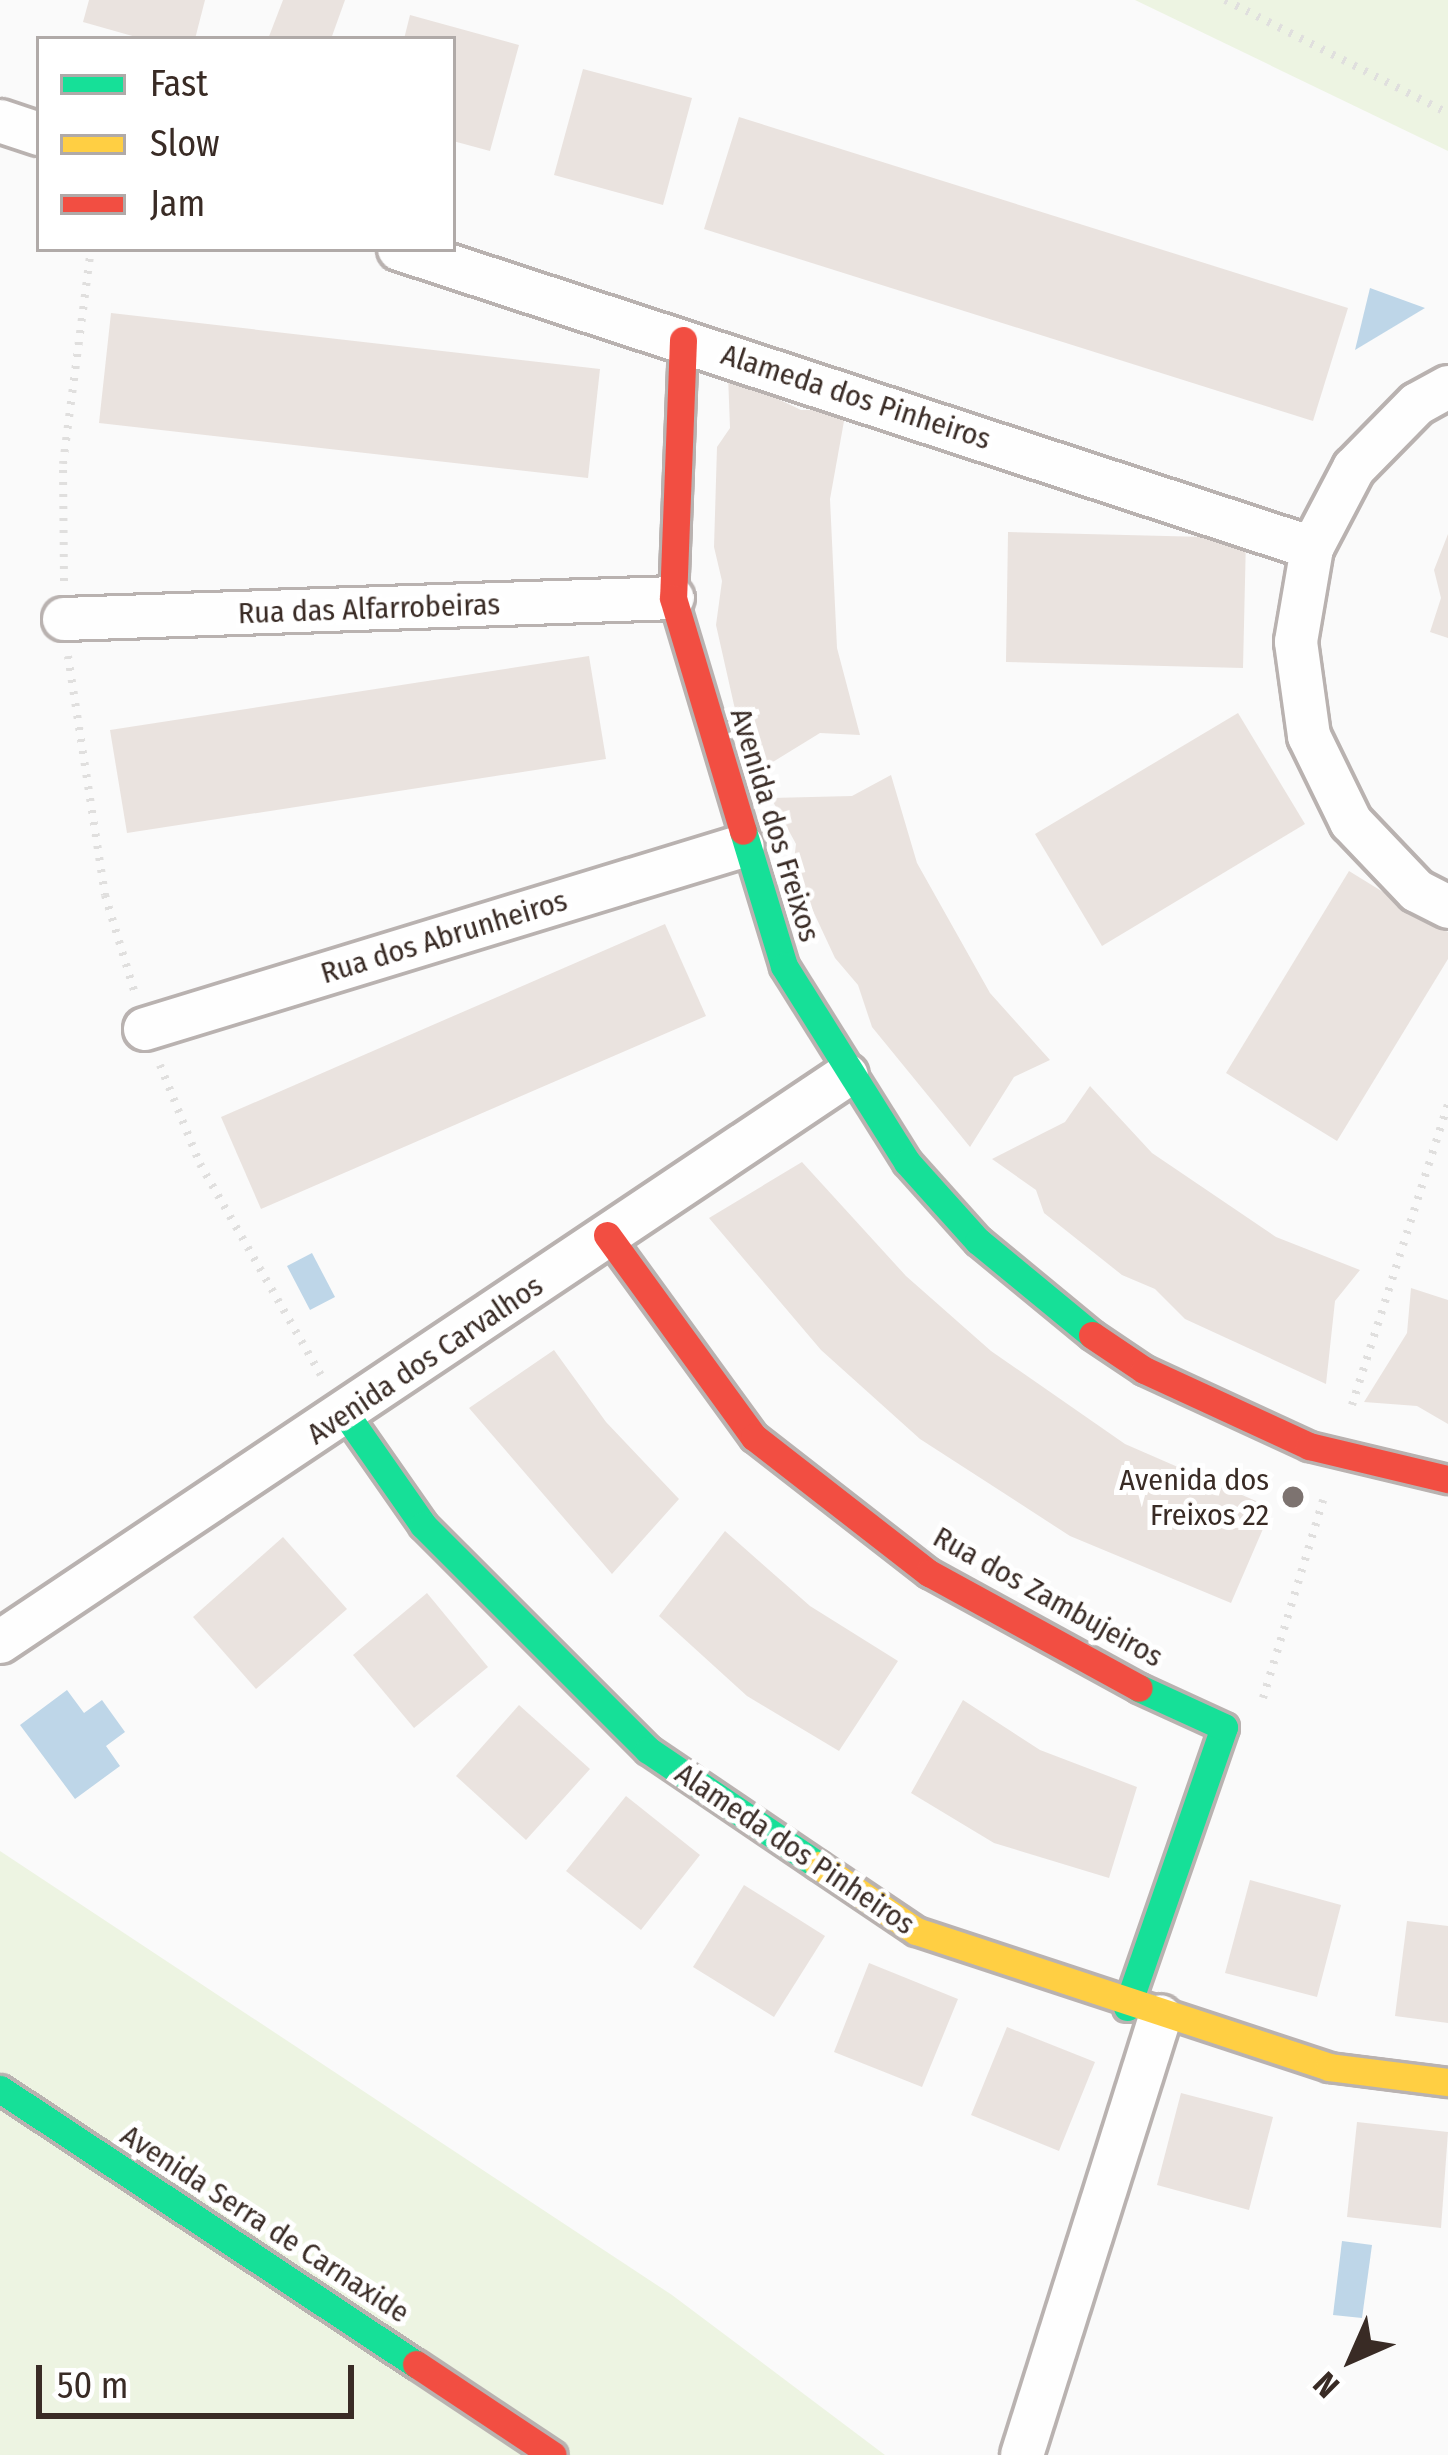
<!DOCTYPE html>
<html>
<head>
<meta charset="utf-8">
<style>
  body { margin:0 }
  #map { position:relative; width:1448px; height:2455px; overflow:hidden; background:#fafafa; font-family:"Fira Sans Condensed",sans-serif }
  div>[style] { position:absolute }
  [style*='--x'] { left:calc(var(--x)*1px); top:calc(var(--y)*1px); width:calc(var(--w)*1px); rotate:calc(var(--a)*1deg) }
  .green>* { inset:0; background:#edf4e2 }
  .water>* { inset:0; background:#bed6e8 }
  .building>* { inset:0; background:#eae3df }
  .path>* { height:8px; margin-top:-4px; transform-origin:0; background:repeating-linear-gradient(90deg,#e0dfde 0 3px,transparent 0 12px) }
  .roads { filter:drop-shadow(3px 0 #b9b2b0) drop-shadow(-3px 0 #b9b2b0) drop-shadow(0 3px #b9b2b0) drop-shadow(0 -3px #b9b2b0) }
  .street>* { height:42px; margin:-21px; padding:0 21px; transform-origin:21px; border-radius:21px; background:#fefefe }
  .fast>* { height:27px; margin:-13.5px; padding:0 13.5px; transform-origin:13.5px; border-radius:13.5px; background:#16e098 }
  .slow>* { height:27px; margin:-13.5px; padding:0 13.5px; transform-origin:13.5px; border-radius:13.5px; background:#ffcf43 }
  .jam>* { height:27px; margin:-13.5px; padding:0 13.5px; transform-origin:13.5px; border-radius:13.5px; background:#f24e42 }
  .dots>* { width:33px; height:33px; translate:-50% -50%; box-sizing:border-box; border:6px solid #fff; border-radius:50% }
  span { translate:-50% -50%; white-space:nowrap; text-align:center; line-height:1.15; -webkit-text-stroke:10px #fff; paint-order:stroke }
  .street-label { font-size:30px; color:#392b25 }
  .poi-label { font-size:30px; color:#392b25 }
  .right { translate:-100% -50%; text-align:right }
  .legend { position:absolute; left:36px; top:36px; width:420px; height:216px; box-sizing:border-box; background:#fff; border:3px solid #b0aaa8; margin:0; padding:15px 21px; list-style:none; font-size:36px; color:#392b25 }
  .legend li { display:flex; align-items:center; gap:24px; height:60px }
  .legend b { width:60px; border:3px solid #b0aaa8 }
  .north { position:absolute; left:1292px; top:2299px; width:120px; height:120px; -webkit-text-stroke:9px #fff; paint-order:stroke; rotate:225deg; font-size:33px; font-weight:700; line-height:48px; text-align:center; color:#392b25 }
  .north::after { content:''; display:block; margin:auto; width:42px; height:54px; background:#392b25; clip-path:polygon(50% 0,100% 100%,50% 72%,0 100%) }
  .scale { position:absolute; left:36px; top:2365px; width:318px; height:54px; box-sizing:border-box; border:6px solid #392b25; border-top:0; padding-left:15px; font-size:36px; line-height:42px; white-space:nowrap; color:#392b25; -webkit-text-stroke:9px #fff; paint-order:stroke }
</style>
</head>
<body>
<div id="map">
  <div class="green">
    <div style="clip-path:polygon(1135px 0,1448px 0,1448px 151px)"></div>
    <div style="clip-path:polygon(0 1851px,672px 2295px,885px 2455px,0 2455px)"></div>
  </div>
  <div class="water">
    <div style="clip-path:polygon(1370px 288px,1425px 308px,1355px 350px)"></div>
    <div style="clip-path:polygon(312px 1253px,335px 1297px,310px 1310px,287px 1266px)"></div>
    <div style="clip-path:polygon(67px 1690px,84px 1713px,102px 1700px,125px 1732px,106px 1746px,120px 1766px,75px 1799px,20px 1725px)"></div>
    <div style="clip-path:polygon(1342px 2241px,1372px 2245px,1362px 2318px,1333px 2315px)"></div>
  </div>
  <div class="building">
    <div style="clip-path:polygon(89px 0,205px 0,195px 39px,143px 39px,83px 22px)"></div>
    <div style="clip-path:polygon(283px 0,345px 0,331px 39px,268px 39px)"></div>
    <div style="clip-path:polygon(410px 15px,519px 45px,490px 151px,453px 141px,453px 39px,404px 39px)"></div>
    <div style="clip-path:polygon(583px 69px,692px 98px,663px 205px,554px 175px)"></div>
    <div style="clip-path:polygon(739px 117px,1348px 308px,1313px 421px,704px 229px)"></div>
    <div style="clip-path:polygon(111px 313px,600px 369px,588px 478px,99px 423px)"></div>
    <div style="clip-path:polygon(728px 375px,801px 410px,846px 410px,830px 499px,837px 648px,860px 735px,820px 733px,750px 776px,716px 625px,722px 581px,714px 547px,717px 447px,730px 428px)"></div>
    <div style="clip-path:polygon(1008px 532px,1246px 538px,1243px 668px,1006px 662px)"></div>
    <div style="clip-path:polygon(1448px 534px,1448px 638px,1430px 632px,1441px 598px,1434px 570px)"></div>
    <div style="clip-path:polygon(589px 656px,606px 759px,127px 833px,110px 730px)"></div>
    <div style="clip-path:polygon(1238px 713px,1305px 824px,1102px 946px,1035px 834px)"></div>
    <div style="clip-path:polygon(891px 775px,917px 863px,990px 993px,1050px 1060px,1014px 1077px,970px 1147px,872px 1027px,858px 985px,835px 958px,793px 868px,796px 844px,771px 798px,852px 796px)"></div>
    <div style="clip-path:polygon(1349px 871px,1448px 932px,1448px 959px,1337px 1141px,1226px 1073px)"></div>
    <div style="clip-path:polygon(665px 924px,706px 1016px,261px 1209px,221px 1117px)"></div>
    <div style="clip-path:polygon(1090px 1086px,1152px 1153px,1276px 1237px,1360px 1270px,1335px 1301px,1326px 1384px,1185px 1319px,1155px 1289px,1122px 1275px,1044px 1213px,1036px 1190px,992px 1159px,1065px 1122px)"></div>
    <div style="clip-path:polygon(802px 1162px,906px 1276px,991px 1351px,1125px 1444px,1272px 1508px,1231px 1603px,1070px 1536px,920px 1439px,821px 1350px,709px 1218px)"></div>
    <div style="clip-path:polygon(1411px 1288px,1448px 1300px,1448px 1424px,1417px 1406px,1364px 1402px,1407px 1333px)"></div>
    <div style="clip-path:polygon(554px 1350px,606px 1422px,679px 1499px,612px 1574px,469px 1408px)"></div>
    <div style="clip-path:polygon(725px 1531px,810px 1606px,898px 1661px,839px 1751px,747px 1696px,659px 1616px)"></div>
    <div style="clip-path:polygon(283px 1537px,347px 1609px,256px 1689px,193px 1617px)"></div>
    <div style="clip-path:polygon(427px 1593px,488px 1667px,414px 1728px,353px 1655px)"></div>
    <div style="clip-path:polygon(963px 1700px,1040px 1750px,1137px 1787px,1109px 1878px,994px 1843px,911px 1793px)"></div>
    <div style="clip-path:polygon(519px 1705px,590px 1769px,526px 1840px,456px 1776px)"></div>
    <div style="clip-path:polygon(626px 1796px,700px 1855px,641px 1930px,566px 1871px)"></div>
    <div style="clip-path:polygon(1250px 1880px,1341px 1905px,1317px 1997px,1225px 1973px)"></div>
    <div style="clip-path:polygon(744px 1885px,825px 1936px,774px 2017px,693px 1967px)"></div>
    <div style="clip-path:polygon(1407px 1921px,1448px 1926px,1448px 2023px,1395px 2016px)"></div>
    <div style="clip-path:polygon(869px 1963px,958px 1999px,922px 2087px,834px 2052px)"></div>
    <div style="clip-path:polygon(1007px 2027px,1095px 2062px,1059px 2151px,971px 2115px)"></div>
    <div style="clip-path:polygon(1181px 2093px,1273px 2117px,1249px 2210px,1157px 2185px)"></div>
    <div style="clip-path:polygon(1357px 2122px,1448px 2132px,1441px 2228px,1347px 2217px)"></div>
  </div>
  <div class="path">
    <div style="--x:1225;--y:0;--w:250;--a:26.9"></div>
    <div style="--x:64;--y:581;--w:117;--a:-90.5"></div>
    <div style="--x:63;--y:464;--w:217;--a:-82.6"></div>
    <div style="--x:68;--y:656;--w:242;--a:81.2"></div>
    <div style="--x:105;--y:895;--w:103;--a:73.1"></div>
    <div style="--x:160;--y:1065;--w:107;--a:68"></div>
    <div style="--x:200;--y:1164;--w:243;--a:60.2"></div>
    <div style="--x:1352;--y:1405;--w:316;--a:-72.3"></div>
    <div style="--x:1263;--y:1698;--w:207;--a:-73.1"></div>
  </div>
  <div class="roads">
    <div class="street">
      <div style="--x:0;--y:121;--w:41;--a:18.4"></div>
      <div style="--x:399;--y:249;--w:961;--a:18.13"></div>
      <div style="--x:1448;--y:387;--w:35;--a:151"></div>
      <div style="--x:1417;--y:404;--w:90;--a:134.5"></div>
      <div style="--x:1354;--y:468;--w:90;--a:117.7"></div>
      <div style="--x:1312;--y:548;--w:95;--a:99.7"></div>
      <div style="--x:1296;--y:642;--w:95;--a:82.1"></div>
      <div style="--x:1309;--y:736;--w:96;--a:64"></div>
      <div style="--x:1351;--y:822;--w:95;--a:46.3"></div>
      <div style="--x:1417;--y:891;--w:35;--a:27"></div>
      <div style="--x:64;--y:619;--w:609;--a:-1.97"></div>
      <div style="--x:145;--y:1029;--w:625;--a:-17.02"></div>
      <div style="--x:0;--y:1642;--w:1019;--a:-33.8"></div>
      <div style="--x:1022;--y:2455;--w:460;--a:-72.5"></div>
    </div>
    <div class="fast">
      <div style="--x:743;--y:831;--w:141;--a:73.1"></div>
      <div style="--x:784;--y:966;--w:231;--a:57.9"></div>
      <div style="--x:907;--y:1162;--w:106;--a:48.1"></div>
      <div style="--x:978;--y:1241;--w:148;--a:39.5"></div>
      <div style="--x:347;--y:1416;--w:133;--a:55.1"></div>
      <div style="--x:423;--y:1525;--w:318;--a:45"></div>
      <div style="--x:648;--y:1750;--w:205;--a:34.1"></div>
      <div style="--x:1127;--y:2007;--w:296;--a:-70.9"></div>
      <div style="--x:1224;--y:1727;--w:94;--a:-155.4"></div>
      <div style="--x:0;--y:2089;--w:499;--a:33.5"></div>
    </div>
    <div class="slow">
      <div style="--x:818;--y:1865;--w:118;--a:34"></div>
      <div style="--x:916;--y:1931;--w:435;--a:18.2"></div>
      <div style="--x:1329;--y:2067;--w:120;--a:7.2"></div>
    </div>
    <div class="jam">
      <div style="--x:683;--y:340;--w:258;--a:92.2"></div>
      <div style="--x:673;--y:598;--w:243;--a:73.3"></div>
      <div style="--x:607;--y:1235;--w:250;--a:54"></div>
      <div style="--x:754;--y:1437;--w:222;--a:37.9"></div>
      <div style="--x:929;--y:1573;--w:239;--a:28.7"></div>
      <div style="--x:1092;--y:1335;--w:63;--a:33.9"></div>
      <div style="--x:1144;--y:1370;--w:182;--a:24.7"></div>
      <div style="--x:1309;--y:1446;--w:143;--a:13.4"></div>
      <div style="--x:416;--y:2364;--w:164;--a:33.6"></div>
    </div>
  </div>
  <div class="dots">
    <div style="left:1293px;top:1497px;background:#7d7370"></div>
  </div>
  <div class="street-label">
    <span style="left:856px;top:397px;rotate:18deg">Alameda dos Pinheiros</span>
    <span style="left:369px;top:609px;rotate:-2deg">Rua das Alfarrobeiras</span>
    <span style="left:775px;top:825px;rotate:73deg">Avenida dos Freixos</span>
    <span style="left:444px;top:937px;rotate:-17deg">Rua dos Abrunheiros</span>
    <span style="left:425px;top:1360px;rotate:-34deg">Avenida dos Carvalhos</span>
    <span style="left:1048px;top:1597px;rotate:29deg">Rua dos Zambujeiros</span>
    <span style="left:795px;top:1849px;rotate:34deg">Alameda dos Pinheiros</span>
    <span style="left:265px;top:2224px;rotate:33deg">Avenida Serra de Carnaxide</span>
  </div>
  <div class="poi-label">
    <span class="right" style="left:1269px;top:1497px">Avenida dos<br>Freixos 22</span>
  </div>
  <ul class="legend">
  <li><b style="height:15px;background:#16e098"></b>Fast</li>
  <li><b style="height:15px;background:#ffcf43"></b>Slow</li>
  <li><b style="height:15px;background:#f24e42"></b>Jam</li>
  </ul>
  <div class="north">N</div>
  <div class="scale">50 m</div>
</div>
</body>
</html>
